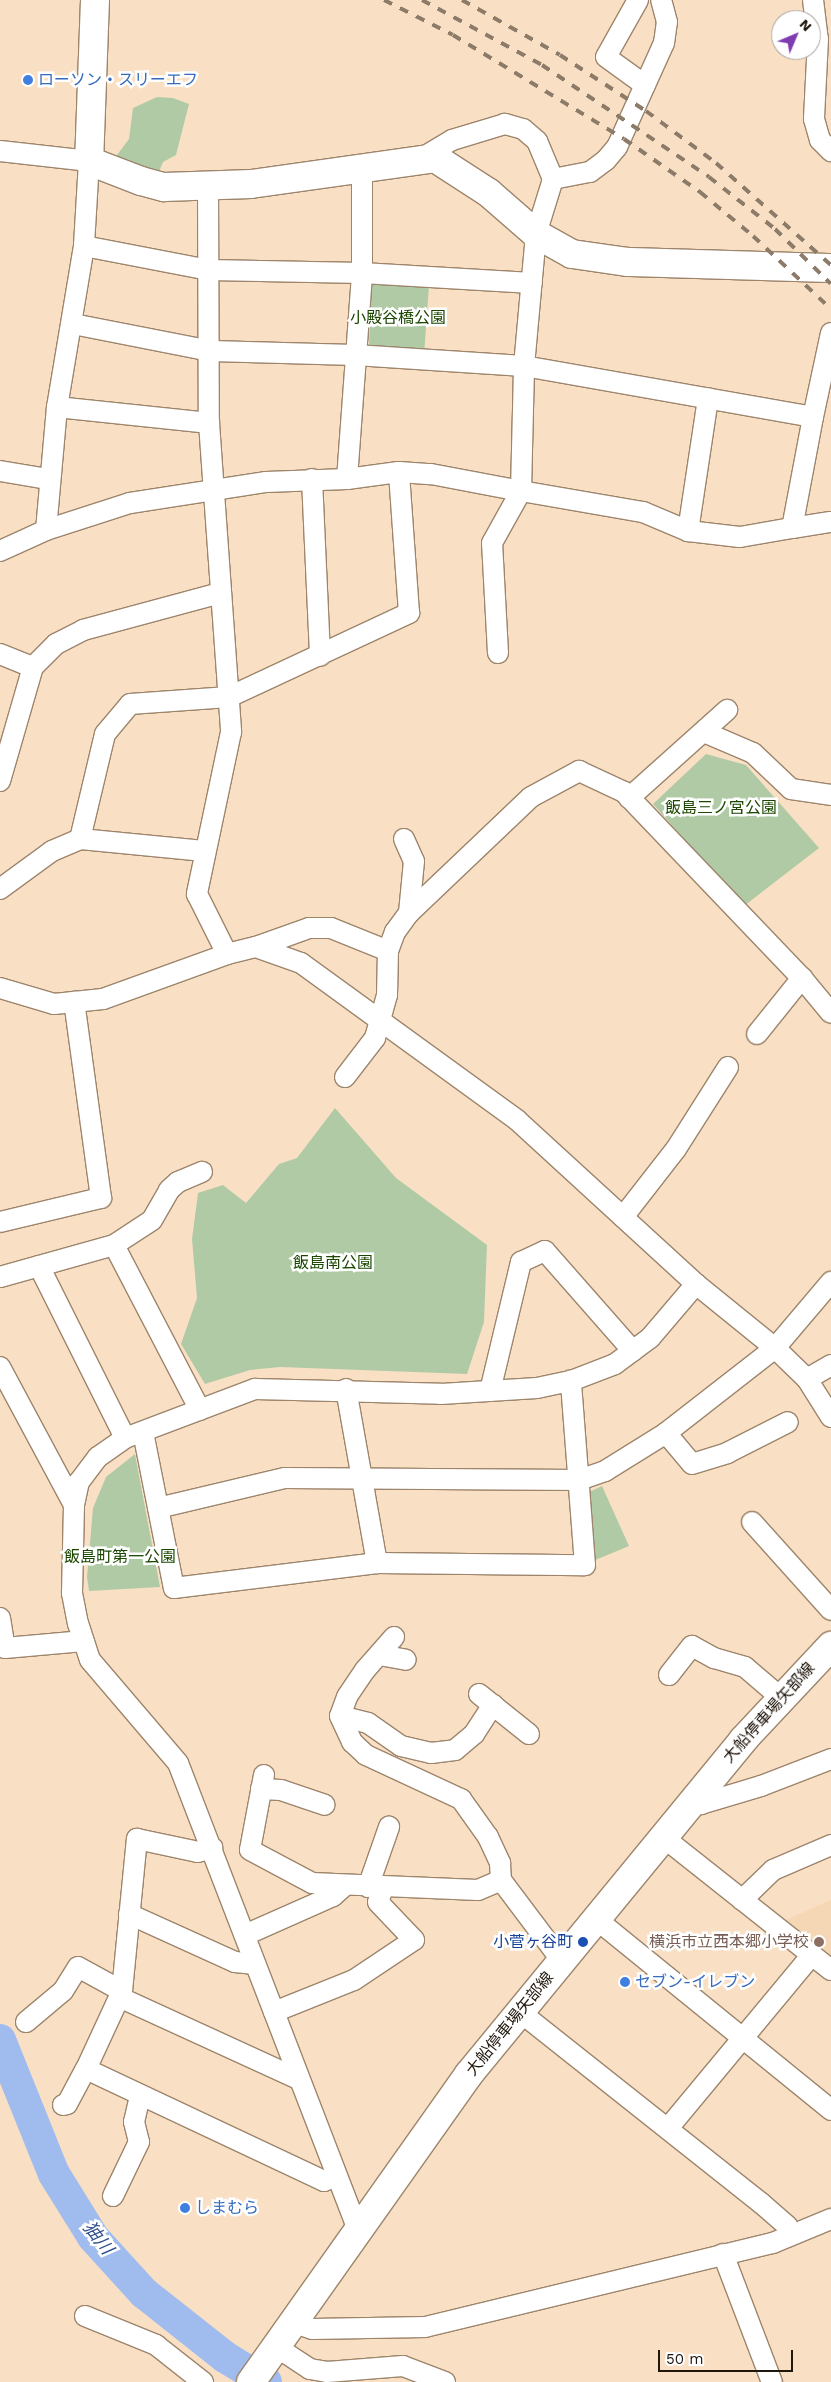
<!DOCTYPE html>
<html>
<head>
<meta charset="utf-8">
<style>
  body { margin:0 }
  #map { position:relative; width:831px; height:2382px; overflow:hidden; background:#f9e0c5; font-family:"Work Sans","Noto Sans JP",sans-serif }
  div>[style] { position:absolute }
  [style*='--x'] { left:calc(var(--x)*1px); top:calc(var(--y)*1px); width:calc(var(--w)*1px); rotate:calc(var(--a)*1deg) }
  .built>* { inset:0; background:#f6d7b5 }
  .green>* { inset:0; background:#b0caa6 }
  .river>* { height:32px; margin:-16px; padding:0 16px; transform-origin:16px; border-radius:16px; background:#a0bcef }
  .roads { filter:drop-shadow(1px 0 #9d856c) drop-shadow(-1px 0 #9d856c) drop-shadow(0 1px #9d856c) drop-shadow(0 -1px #9d856c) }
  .street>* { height:20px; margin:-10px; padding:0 10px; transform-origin:10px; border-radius:10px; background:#fff }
  .secondary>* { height:28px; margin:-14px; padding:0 14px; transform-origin:14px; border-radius:14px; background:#fff }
  .rail>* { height:4px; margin-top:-2px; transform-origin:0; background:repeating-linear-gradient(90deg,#8c7b68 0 9px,transparent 0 18px) }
  .dots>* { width:14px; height:14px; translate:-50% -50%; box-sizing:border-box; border:2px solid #fff; border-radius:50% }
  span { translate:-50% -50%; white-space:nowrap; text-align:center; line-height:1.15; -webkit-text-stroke:5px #fff; paint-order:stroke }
  .shop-label { font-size:16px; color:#366cbe }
  .left { translate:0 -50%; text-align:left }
  .park-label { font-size:16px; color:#1b4700 }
  .street-label { font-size:16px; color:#20170d }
  .transit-label { font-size:16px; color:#164399 }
  .right { translate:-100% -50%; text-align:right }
  .education-label { font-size:16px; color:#785e54 }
  .water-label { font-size:18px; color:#30508e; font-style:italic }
  .north { position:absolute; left:771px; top:10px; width:50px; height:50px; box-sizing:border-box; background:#fff; border:1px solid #a6a29e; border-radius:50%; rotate:45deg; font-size:14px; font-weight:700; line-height:20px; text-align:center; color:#20170d }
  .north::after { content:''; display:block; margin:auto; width:18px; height:22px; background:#7e3cb0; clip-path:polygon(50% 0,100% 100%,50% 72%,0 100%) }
  .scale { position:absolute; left:658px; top:2350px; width:135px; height:22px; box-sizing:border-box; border:2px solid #20170d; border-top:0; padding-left:6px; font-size:15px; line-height:18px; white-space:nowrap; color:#20170d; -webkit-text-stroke:4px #fff; paint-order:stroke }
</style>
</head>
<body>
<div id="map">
  <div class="built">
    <div style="clip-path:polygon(831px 1900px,831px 1962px,781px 1922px)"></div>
  </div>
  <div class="green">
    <div style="clip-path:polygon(157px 97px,173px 98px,189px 104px,176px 155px,163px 162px,158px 174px,114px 159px,129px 139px,133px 108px)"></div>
    <div style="clip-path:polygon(371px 282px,429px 286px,424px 355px,369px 349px)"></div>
    <div style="clip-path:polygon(706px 754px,746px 765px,819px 848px,744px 906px,653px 804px)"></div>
    <div style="clip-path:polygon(335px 1108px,396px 1178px,487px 1245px,484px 1322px,467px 1374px,280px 1367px,250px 1370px,205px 1384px,181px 1344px,197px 1298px,192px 1239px,198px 1193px,223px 1185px,246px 1203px,279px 1164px,297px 1158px)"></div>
    <div style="clip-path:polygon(135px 1454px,160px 1587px,89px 1591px,87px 1577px,93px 1508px,106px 1477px)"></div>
    <div style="clip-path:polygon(602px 1486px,629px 1546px,593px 1561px,589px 1492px)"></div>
  </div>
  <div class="river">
    <div style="--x:0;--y:2040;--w:144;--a:68.1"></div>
    <div style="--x:54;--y:2174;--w:74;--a:58.2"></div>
    <div style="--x:93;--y:2237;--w:76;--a:47.7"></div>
    <div style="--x:144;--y:2293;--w:103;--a:38.3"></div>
    <div style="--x:225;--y:2357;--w:48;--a:31.4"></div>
  </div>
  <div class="roads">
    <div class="street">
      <div style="--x:638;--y:0;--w:65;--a:119.3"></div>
      <div style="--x:606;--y:57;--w:48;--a:35.7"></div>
      <div style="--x:813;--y:0;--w:39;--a:83"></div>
      <div style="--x:818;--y:39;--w:80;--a:92.9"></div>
      <div style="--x:814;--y:119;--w:22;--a:74"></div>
      <div style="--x:820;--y:140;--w:16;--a:45"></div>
      <div style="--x:0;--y:151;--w:90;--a:6.4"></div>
      <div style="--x:89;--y:161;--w:85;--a:93.4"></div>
      <div style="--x:84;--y:246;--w:163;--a:99.5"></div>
      <div style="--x:57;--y:407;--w:123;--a:95.1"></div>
      <div style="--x:553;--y:179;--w:38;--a:-11"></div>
      <div style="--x:590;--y:172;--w:20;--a:-37"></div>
      <div style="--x:606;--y:160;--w:17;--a:-50"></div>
      <div style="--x:617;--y:147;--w:114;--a:-65.7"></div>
      <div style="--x:664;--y:43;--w:21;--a:-82"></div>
      <div style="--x:667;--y:22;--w:23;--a:-105"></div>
      <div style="--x:208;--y:185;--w:238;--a:89.8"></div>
      <div style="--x:209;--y:423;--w:310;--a:85.9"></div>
      <div style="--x:231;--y:732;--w:166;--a:101.9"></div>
      <div style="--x:197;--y:894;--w:67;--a:63.4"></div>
      <div style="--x:84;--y:246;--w:127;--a:10.9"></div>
      <div style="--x:209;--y:270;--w:153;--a:1.1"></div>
      <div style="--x:362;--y:273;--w:170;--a:3.4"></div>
      <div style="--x:73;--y:324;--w:141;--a:11.1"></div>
      <div style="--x:211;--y:351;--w:144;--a:1.6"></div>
      <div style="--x:355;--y:355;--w:169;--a:3.7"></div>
      <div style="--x:524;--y:366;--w:293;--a:10"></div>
      <div style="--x:813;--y:417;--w:113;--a:100.7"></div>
      <div style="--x:792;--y:528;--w:39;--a:-9"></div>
      <div style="--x:57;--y:407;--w:153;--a:6"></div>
      <div style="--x:813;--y:417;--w:86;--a:-77.9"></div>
      <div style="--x:0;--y:471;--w:49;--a:9.5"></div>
      <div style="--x:312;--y:479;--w:177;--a:87.4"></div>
      <div style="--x:347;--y:479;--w:207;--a:-85.8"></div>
      <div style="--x:362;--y:273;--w:102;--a:-90"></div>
      <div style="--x:688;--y:531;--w:134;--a:-81.4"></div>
      <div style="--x:0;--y:551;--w:51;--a:-24.5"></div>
      <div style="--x:46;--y:530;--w:88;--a:-17.8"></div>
      <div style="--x:130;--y:503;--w:138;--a:-8.8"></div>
      <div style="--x:266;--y:482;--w:81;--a:-2.1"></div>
      <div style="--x:347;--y:479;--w:52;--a:-7.7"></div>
      <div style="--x:399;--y:472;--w:32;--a:4"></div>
      <div style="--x:431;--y:474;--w:92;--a:10.7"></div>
      <div style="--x:521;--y:491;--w:125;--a:-88.6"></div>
      <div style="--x:524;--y:366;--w:133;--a:-84.8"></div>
      <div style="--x:536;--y:234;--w:58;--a:-72.8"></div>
      <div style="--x:553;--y:179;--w:41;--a:-112.8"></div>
      <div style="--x:537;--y:141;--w:18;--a:-139"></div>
      <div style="--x:523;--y:129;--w:19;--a:-164"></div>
      <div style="--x:505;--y:124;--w:55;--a:163.2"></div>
      <div style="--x:452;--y:140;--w:37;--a:149"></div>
      <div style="--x:498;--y:653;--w:110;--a:-93.1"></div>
      <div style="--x:492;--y:543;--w:60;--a:-60.9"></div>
      <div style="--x:521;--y:491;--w:124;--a:9.8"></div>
      <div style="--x:643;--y:512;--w:49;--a:22.9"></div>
      <div style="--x:688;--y:531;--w:52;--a:6.6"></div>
      <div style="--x:740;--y:537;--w:53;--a:-9.8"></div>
      <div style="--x:0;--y:654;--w:35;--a:22"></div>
      <div style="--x:704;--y:732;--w:53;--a:23.2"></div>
      <div style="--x:753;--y:753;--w:52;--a:43.5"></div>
      <div style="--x:791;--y:789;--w:40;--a:8.5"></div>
      <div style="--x:0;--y:781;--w:119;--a:-73.9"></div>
      <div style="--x:33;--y:667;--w:33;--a:-45"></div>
      <div style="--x:56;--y:644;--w:30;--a:-27"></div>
      <div style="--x:83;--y:630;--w:142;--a:-15.1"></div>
      <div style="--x:629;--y:798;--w:132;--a:-41.9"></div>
      <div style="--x:80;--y:839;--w:108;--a:-76.6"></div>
      <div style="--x:105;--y:734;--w:39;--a:-50"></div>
      <div style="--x:130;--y:704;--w:99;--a:-4"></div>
      <div style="--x:229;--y:697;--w:199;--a:-25"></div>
      <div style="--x:409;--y:613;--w:141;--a:-94.1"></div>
      <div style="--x:404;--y:839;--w:24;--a:66"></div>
      <div style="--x:414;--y:861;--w:52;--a:95.5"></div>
      <div style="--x:0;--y:889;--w:64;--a:-36.2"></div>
      <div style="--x:52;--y:851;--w:30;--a:-23"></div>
      <div style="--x:80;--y:839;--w:125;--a:5.5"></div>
      <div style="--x:256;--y:947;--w:56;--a:-19.7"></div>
      <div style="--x:309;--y:928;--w:22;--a:0"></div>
      <div style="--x:331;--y:928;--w:61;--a:22"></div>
      <div style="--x:0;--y:988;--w:56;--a:16.5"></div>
      <div style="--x:54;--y:1004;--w:49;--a:-5.8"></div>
      <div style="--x:103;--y:999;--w:132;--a:-19.9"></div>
      <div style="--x:227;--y:954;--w:30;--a:-14"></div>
      <div style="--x:256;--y:947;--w:48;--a:19.6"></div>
      <div style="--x:301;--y:963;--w:267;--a:36"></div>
      <div style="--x:517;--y:1120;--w:243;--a:42.5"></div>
      <div style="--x:696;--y:1284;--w:102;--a:39"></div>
      <div style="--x:775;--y:1348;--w:45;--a:44.1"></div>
      <div style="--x:807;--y:1379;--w:45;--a:57.7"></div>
      <div style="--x:757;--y:1034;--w:72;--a:-51.2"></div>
      <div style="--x:345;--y:1077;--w:49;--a:-52.4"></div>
      <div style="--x:375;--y:1038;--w:45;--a:-74.4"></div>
      <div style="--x:387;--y:995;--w:44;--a:-88.7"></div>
      <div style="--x:388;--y:951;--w:20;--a:-70"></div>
      <div style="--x:395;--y:932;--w:24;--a:-54"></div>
      <div style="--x:409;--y:913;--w:168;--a:-43.6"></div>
      <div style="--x:531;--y:797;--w:55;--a:-28.4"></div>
      <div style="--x:579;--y:771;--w:50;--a:25"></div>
      <div style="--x:624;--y:792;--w:257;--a:46.3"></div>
      <div style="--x:802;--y:978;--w:45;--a:50.4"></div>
      <div style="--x:623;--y:1217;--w:86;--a:-52.1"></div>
      <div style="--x:676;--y:1149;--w:97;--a:-57.6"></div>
      <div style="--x:0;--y:1222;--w:104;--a:-13.4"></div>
      <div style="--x:101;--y:1198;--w:198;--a:-97.8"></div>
      <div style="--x:114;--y:1245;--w:186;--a:62.5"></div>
      <div style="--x:39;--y:1266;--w:192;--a:63.4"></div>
      <div style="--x:0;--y:1277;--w:118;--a:-15.7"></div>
      <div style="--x:114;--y:1245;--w:45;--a:-33.3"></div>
      <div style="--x:152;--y:1220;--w:34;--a:-60"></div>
      <div style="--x:169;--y:1190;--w:12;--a:-42"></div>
      <div style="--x:178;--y:1182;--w:26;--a:-23"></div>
      <div style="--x:0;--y:1367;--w:157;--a:61.8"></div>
      <div style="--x:807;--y:1379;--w:28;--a:-30"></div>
      <div style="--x:346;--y:1389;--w:177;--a:79.9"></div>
      <div style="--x:490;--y:1391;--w:133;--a:-76.5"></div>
      <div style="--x:521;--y:1262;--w:26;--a:-25"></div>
      <div style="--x:545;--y:1251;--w:133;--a:48.7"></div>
      <div style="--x:143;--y:1432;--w:159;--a:78.8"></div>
      <div style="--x:174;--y:1588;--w:205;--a:-7"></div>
      <div style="--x:377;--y:1563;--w:208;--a:0.6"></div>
      <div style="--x:585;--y:1565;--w:185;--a:-94.4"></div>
      <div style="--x:666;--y:1433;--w:40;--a:50"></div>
      <div style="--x:692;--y:1464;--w:37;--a:-17"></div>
      <div style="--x:727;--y:1453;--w:68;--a:-26.9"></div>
      <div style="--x:158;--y:1508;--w:130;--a:-13.3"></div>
      <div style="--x:285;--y:1478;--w:294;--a:0.4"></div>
      <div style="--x:579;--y:1480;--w:28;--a:-19"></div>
      <div style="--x:605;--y:1471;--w:72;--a:-31.9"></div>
      <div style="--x:666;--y:1433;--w:138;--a:-37.9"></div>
      <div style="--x:775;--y:1348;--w:87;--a:-49.7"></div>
      <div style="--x:752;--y:1522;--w:118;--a:48.1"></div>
      <div style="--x:0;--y:1618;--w:30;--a:81"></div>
      <div style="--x:5;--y:1648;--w:79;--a:-5.1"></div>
      <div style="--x:394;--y:1637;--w:44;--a:131.3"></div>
      <div style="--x:365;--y:1670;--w:32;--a:124"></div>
      <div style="--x:347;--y:1697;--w:20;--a:110"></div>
      <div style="--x:340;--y:1716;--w:29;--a:65"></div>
      <div style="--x:352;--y:1742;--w:19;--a:43"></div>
      <div style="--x:366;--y:1755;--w:105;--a:24.9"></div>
      <div style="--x:461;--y:1799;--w:47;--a:54.6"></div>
      <div style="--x:488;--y:1837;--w:29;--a:65"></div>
      <div style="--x:500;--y:1863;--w:17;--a:87"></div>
      <div style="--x:501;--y:1880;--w:101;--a:53"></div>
      <div style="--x:379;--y:1655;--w:27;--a:10"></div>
      <div style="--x:669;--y:1675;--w:37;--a:-52"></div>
      <div style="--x:692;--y:1646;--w:25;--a:29"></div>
      <div style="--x:714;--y:1658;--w:32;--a:16"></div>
      <div style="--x:745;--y:1667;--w:46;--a:40.6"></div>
      <div style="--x:479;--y:1694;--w:64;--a:38.7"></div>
      <div style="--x:340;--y:1716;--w:29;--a:14"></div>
      <div style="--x:368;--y:1723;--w:40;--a:34.9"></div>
      <div style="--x:401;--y:1746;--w:31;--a:13"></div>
      <div style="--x:431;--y:1753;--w:24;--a:-7"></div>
      <div style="--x:455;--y:1750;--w:25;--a:-40"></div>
      <div style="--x:474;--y:1734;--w:35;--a:-57"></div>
      <div style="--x:264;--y:1775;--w:76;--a:100.6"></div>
      <div style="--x:250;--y:1850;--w:70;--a:28"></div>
      <div style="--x:312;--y:1883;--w:166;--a:2.4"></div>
      <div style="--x:478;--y:1890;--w:25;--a:-23"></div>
      <div style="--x:261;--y:1789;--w:20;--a:3"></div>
      <div style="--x:281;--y:1790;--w:46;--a:18.8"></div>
      <div style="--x:693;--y:1801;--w:9;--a:21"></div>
      <div style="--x:701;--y:1804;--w:63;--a:-16.7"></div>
      <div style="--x:761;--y:1786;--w:75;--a:-21.1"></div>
      <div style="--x:663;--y:1837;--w:214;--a:38.4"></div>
      <div style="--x:368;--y:1887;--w:64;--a:-70.7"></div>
      <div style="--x:742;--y:1900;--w:43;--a:-44.1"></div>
      <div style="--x:773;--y:1870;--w:63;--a:-23.3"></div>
      <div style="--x:129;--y:1914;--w:116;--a:24.4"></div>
      <div style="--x:235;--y:1962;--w:20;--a:6"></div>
      <div style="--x:596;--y:1919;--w:303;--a:39.1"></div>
      <div style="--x:245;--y:1935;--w:96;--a:-23.9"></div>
      <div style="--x:333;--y:1896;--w:15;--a:-42"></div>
      <div style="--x:119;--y:1997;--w:197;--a:24.6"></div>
      <div style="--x:274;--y:2012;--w:86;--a:-21.8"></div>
      <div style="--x:354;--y:1980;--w:72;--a:-33.7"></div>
      <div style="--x:414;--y:1940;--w:52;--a:-133.5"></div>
      <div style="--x:378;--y:1902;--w:15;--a:-70"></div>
      <div style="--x:520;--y:2012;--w:308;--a:38.4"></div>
      <div style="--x:761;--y:2203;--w:35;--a:41"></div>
      <div style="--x:787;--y:2226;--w:10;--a:73"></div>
      <div style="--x:26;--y:2022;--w:48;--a:-40"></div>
      <div style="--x:63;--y:1991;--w:28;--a:-58"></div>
      <div style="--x:78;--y:1967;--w:50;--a:28.6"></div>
      <div style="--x:86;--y:2069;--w:263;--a:25.2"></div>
      <div style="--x:324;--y:2181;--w:13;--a:-23"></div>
      <div style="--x:63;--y:2105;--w:4;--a:-14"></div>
      <div style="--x:67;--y:2104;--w:40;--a:-62"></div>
      <div style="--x:86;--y:2069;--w:86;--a:-65.2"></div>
      <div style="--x:122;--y:1991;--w:153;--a:-84.4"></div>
      <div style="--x:137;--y:1839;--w:62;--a:12"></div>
      <div style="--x:198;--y:1852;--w:15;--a:-16"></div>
      <div style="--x:669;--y:2127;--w:224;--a:-50.3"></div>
      <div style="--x:113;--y:2196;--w:60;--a:-64.3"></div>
      <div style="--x:139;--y:2142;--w:21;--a:-104"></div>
      <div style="--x:134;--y:2122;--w:27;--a:-77"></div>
      <div style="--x:358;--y:2230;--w:500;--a:-111.08"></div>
      <div style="--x:178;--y:1763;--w:135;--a:-130.5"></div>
      <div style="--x:90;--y:1660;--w:38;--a:-108"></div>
      <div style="--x:78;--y:1624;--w:32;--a:-101"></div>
      <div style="--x:72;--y:1593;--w:88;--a:-88.7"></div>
      <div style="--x:74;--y:1505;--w:24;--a:-78"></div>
      <div style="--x:79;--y:1482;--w:31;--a:-53"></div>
      <div style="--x:98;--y:1457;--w:33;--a:-35"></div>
      <div style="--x:125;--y:1438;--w:139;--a:-20.7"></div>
      <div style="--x:255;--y:1389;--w:186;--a:1.5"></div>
      <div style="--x:441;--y:1394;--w:96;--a:-3.6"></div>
      <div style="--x:537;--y:1388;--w:35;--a:-12"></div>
      <div style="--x:571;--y:1381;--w:47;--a:-21.1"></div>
      <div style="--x:615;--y:1364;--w:44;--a:-36.6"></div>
      <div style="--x:650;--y:1338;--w:71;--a:-49.6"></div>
      <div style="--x:723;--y:2254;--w:137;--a:69.1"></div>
      <div style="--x:85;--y:2316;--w:77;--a:22.2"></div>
      <div style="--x:156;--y:2345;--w:60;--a:38.2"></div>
      <div style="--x:292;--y:2322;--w:21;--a:19"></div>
      <div style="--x:312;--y:2329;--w:113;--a:-1"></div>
      <div style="--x:425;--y:2327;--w:358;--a:-13.6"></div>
      <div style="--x:773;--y:2243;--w:63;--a:-22.5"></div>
      <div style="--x:275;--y:2346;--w:42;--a:33.3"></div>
      <div style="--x:310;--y:2369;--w:17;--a:10"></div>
      <div style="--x:327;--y:2372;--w:76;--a:-4.5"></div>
      <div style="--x:403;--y:2366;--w:45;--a:20.9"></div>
    </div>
    <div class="secondary">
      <div style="--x:95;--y:0;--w:161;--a:92.1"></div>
      <div style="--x:89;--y:161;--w:56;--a:21"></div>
      <div style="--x:141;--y:181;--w:24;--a:15"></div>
      <div style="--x:164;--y:187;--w:87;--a:-2"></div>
      <div style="--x:251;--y:184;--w:186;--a:-8"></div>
      <div style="--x:435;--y:158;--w:64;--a:32.9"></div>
      <div style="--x:489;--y:193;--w:62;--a:41.1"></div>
      <div style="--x:536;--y:234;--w:41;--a:29.1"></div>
      <div style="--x:572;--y:254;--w:57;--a:8.1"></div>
      <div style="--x:628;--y:262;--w:203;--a:1.7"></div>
      <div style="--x:251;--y:2382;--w:377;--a:-54.7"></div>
      <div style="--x:469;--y:2074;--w:432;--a:-50.6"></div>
      <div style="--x:743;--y:1740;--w:129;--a:-46.9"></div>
    </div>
  </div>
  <div class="rail">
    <div style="--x:384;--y:0;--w:77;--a:26.9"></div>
    <div style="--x:453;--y:35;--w:200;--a:31.3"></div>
    <div style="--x:624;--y:139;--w:93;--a:34.9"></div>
    <div style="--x:700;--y:192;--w:69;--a:39.7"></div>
    <div style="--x:753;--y:236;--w:107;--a:43.1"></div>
    <div style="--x:422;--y:0;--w:136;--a:28.4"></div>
    <div style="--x:542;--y:65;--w:201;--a:33.8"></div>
    <div style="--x:709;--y:177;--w:84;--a:38.2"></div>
    <div style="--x:775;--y:229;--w:78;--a:44.5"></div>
    <div style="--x:462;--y:0;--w:112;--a:29.3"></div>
    <div style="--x:560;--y:55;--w:103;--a:33.1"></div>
    <div style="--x:646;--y:111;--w:87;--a:36.6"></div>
    <div style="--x:716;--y:163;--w:154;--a:41.6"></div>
  </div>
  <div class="dots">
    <div style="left:28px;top:80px;background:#3f7fe0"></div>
    <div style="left:583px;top:1942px;background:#1a4fb4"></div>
    <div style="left:819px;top:1942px;background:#8d6e63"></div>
    <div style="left:625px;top:1982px;background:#3f7fe0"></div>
    <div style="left:185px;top:2208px;background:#3f7fe0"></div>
  </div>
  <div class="shop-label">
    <span class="left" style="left:38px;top:80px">ローソン・スリーエフ</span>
    <span class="left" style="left:635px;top:1982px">セブン-イレブン</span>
    <span class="left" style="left:195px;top:2208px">しまむら</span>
  </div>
  <div class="park-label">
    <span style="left:398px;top:318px">小殿谷橋公園</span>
    <span style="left:721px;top:808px">飯島三ノ宮公園</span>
    <span style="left:333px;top:1263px">飯島南公園</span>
    <span style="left:120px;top:1557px">飯島町第一公園</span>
  </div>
  <div class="street-label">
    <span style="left:769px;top:1713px;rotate:-48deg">大船停車場矢部線</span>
    <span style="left:510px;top:2024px;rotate:-51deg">大船停車場矢部線</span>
  </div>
  <div class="transit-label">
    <span class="right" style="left:573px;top:1942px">小菅ヶ谷町</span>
  </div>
  <div class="education-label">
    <span class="right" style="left:809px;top:1942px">横浜市立西本郷小学校</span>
  </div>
  <div class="water-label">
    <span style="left:98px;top:2238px;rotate:52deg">㹨川</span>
  </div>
  <div class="north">N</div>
  <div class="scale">50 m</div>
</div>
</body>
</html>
